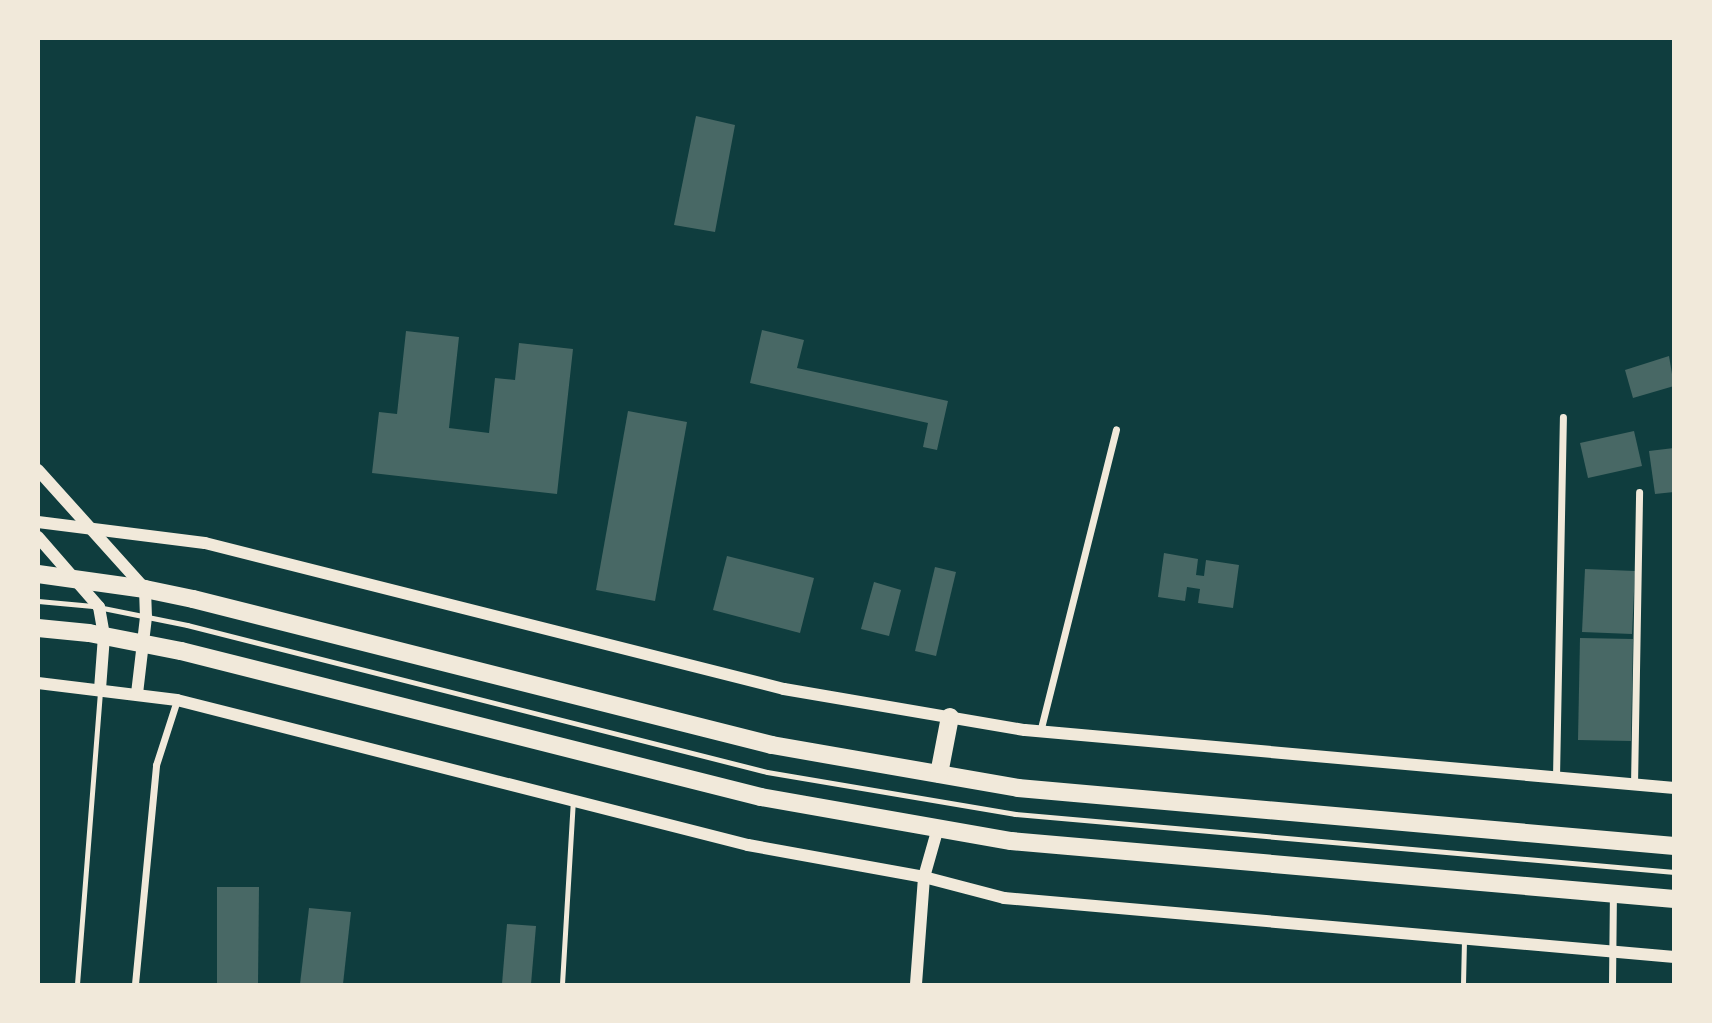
<!DOCTYPE html>
<html>
<head>
<meta charset="utf-8">
<style>
  body { margin:0 }
  #map { position:relative; width:1712px; height:1023px; overflow:hidden; background:#0f3d3e; font-family:"Roboto Condensed",sans-serif }
  div>[style] { position:absolute }
  [style*='--x'] { left:calc(var(--x)*1px); top:calc(var(--y)*1px); width:calc(var(--w)*1px); rotate:calc(var(--a)*1deg) }
  .building>* { inset:0; background:#486865 }
  .service>* { height:5px; margin:-2.5px; padding:0 2.5px; transform-origin:2.5px; border-radius:2.5px; background:#f1e9da }
  .minor>* { height:7px; margin:-3.5px; padding:0 3.5px; transform-origin:3.5px; border-radius:3.5px; background:#f1e9da }
  .tertiary>* { height:12px; margin:-6px; padding:0 6px; transform-origin:6px; border-radius:6px; background:#f1e9da }
  .primary>* { height:18px; margin:-9px; padding:0 9px; transform-origin:9px; border-radius:9px; background:#f1e9da }
  span { translate:-50% -50%; white-space:nowrap; text-align:center; line-height:1.15; -webkit-text-stroke:5px #f1e9da; paint-order:stroke }
  .frame { position:absolute; inset:0; border:40px solid #f1e9da; pointer-events:none }
</style>
</head>
<body>
<div id="map">
  <div class="building">
    <div style="clip-path:polygon(696px 116px,735px 125px,715px 232px,674px 225px)"></div>
    <div style="clip-path:polygon(762px 330px,804px 340px,797px 368px,948px 401px,937px 450px,923px 447px,928px 423px,750px 383px)"></div>
    <div style="clip-path:polygon(406px 331px,459px 337px,449px 428px,489px 433px,495px 378px,515px 380px,519px 343px,573px 349px,557px 494px,372px 473px,379px 412px,397px 414px)"></div>
    <div style="clip-path:polygon(1669px 356px,1674px 386px,1633px 398px,1625px 370px)"></div>
    <div style="clip-path:polygon(628px 411px,687px 422px,655px 601px,596px 590px)"></div>
    <div style="clip-path:polygon(1634px 431px,1642px 466px,1588px 478px,1580px 443px)"></div>
    <div style="clip-path:polygon(1674px 448px,1674px 492px,1655px 494px,1649px 451px)"></div>
    <div style="clip-path:polygon(1164px 553px,1198px 559px,1196px 575px,1204px 576px,1206px 560px,1239px 565px,1233px 608px,1198px 603px,1200px 589px,1187px 587px,1185px 601px,1158px 597px)"></div>
    <div style="clip-path:polygon(727px 556px,814px 578px,800px 633px,713px 610px)"></div>
    <div style="clip-path:polygon(935px 567px,956px 572px,936px 656px,915px 651px)"></div>
    <div style="clip-path:polygon(1585px 569px,1635px 571px,1632px 634px,1582px 632px)"></div>
    <div style="clip-path:polygon(874px 582px,901px 590px,889px 636px,861px 629px)"></div>
    <div style="clip-path:polygon(1580px 638px,1633px 639px,1631px 741px,1578px 740px)"></div>
    <div style="clip-path:polygon(217px 887px,259px 887px,258px 984px,217px 984px)"></div>
    <div style="clip-path:polygon(309px 908px,351px 912px,343px 984px,300px 984px)"></div>
    <div style="clip-path:polygon(507px 924px,536px 926px,531px 984px,502px 984px)"></div>
  </div>
  <div class="service">
    <div style="--x:38;--y:601;--w:55;--a:5.2"></div>
    <div style="--x:93;--y:606;--w:96;--a:11.4"></div>
    <div style="--x:187;--y:625;--w:598;--a:14.22"></div>
    <div style="--x:767;--y:772;--w:252;--a:9.6"></div>
    <div style="--x:1015;--y:814;--w:662;--a:5.03"></div>
    <div style="--x:77;--y:984;--w:293;--a:-85.5"></div>
    <div style="--x:562;--y:984;--w:184;--a:-86.6"></div>
    <div style="--x:1463;--y:984;--w:44;--a:-88.7"></div>
  </div>
  <div class="minor">
    <div style="--x:1040;--y:732;--w:312;--a:-75.9"></div>
    <div style="--x:1556;--y:777;--w:360;--a:-88.9"></div>
    <div style="--x:1634;--y:785;--w:293;--a:-89"></div>
    <div style="--x:135;--y:984;--w:220;--a:-84.5"></div>
    <div style="--x:156;--y:765;--w:68;--a:-72.1"></div>
    <div style="--x:1612;--y:984;--w:89;--a:-89.4"></div>
  </div>
  <div class="tertiary">
    <div style="--x:38;--y:470;--w:160;--a:48"></div>
    <div style="--x:145;--y:589;--w:28;--a:88"></div>
    <div style="--x:146;--y:617;--w:78;--a:96.7"></div>
    <div style="--x:38;--y:522;--w:168;--a:7.2"></div>
    <div style="--x:205;--y:543;--w:597;--a:14.15"></div>
    <div style="--x:784;--y:689;--w:244;--a:9.7"></div>
    <div style="--x:1025;--y:730;--w:652;--a:5.11"></div>
    <div style="--x:38;--y:537;--w:93;--a:48.9"></div>
    <div style="--x:99;--y:607;--w:29;--a:80"></div>
    <div style="--x:104;--y:636;--w:53;--a:94.3"></div>
    <div style="--x:38;--y:683;--w:140;--a:7"></div>
    <div style="--x:177;--y:700;--w:589;--a:14.25"></div>
    <div style="--x:748;--y:845;--w:179;--a:10.3"></div>
    <div style="--x:924;--y:877;--w:83;--a:14.7"></div>
    <div style="--x:1004;--y:898;--w:673;--a:5.03"></div>
    <div style="--x:916;--y:984;--w:107;--a:-85.7"></div>
    <div style="--x:924;--y:877;--w:51;--a:-74.1"></div>
  </div>
  <div class="primary">
    <div style="--x:38;--y:574;--w:108;--a:8"></div>
    <div style="--x:145;--y:589;--w:49;--a:11.8"></div>
    <div style="--x:193;--y:599;--w:597;--a:14.15"></div>
    <div style="--x:772;--y:745;--w:250;--a:9.9"></div>
    <div style="--x:1018;--y:788;--w:659;--a:5.05"></div>
    <div style="--x:38;--y:628;--w:51;--a:5.6"></div>
    <div style="--x:89;--y:633;--w:94;--a:11.1"></div>
    <div style="--x:181;--y:651;--w:598;--a:14.13"></div>
    <div style="--x:761;--y:797;--w:254;--a:10"></div>
    <div style="--x:1011;--y:841;--w:666;--a:5"></div>
    <div style="--x:939;--y:774;--w:58;--a:-79.1"></div>
  </div>
  <div class="frame"></div>
</div>
</body>
</html>
